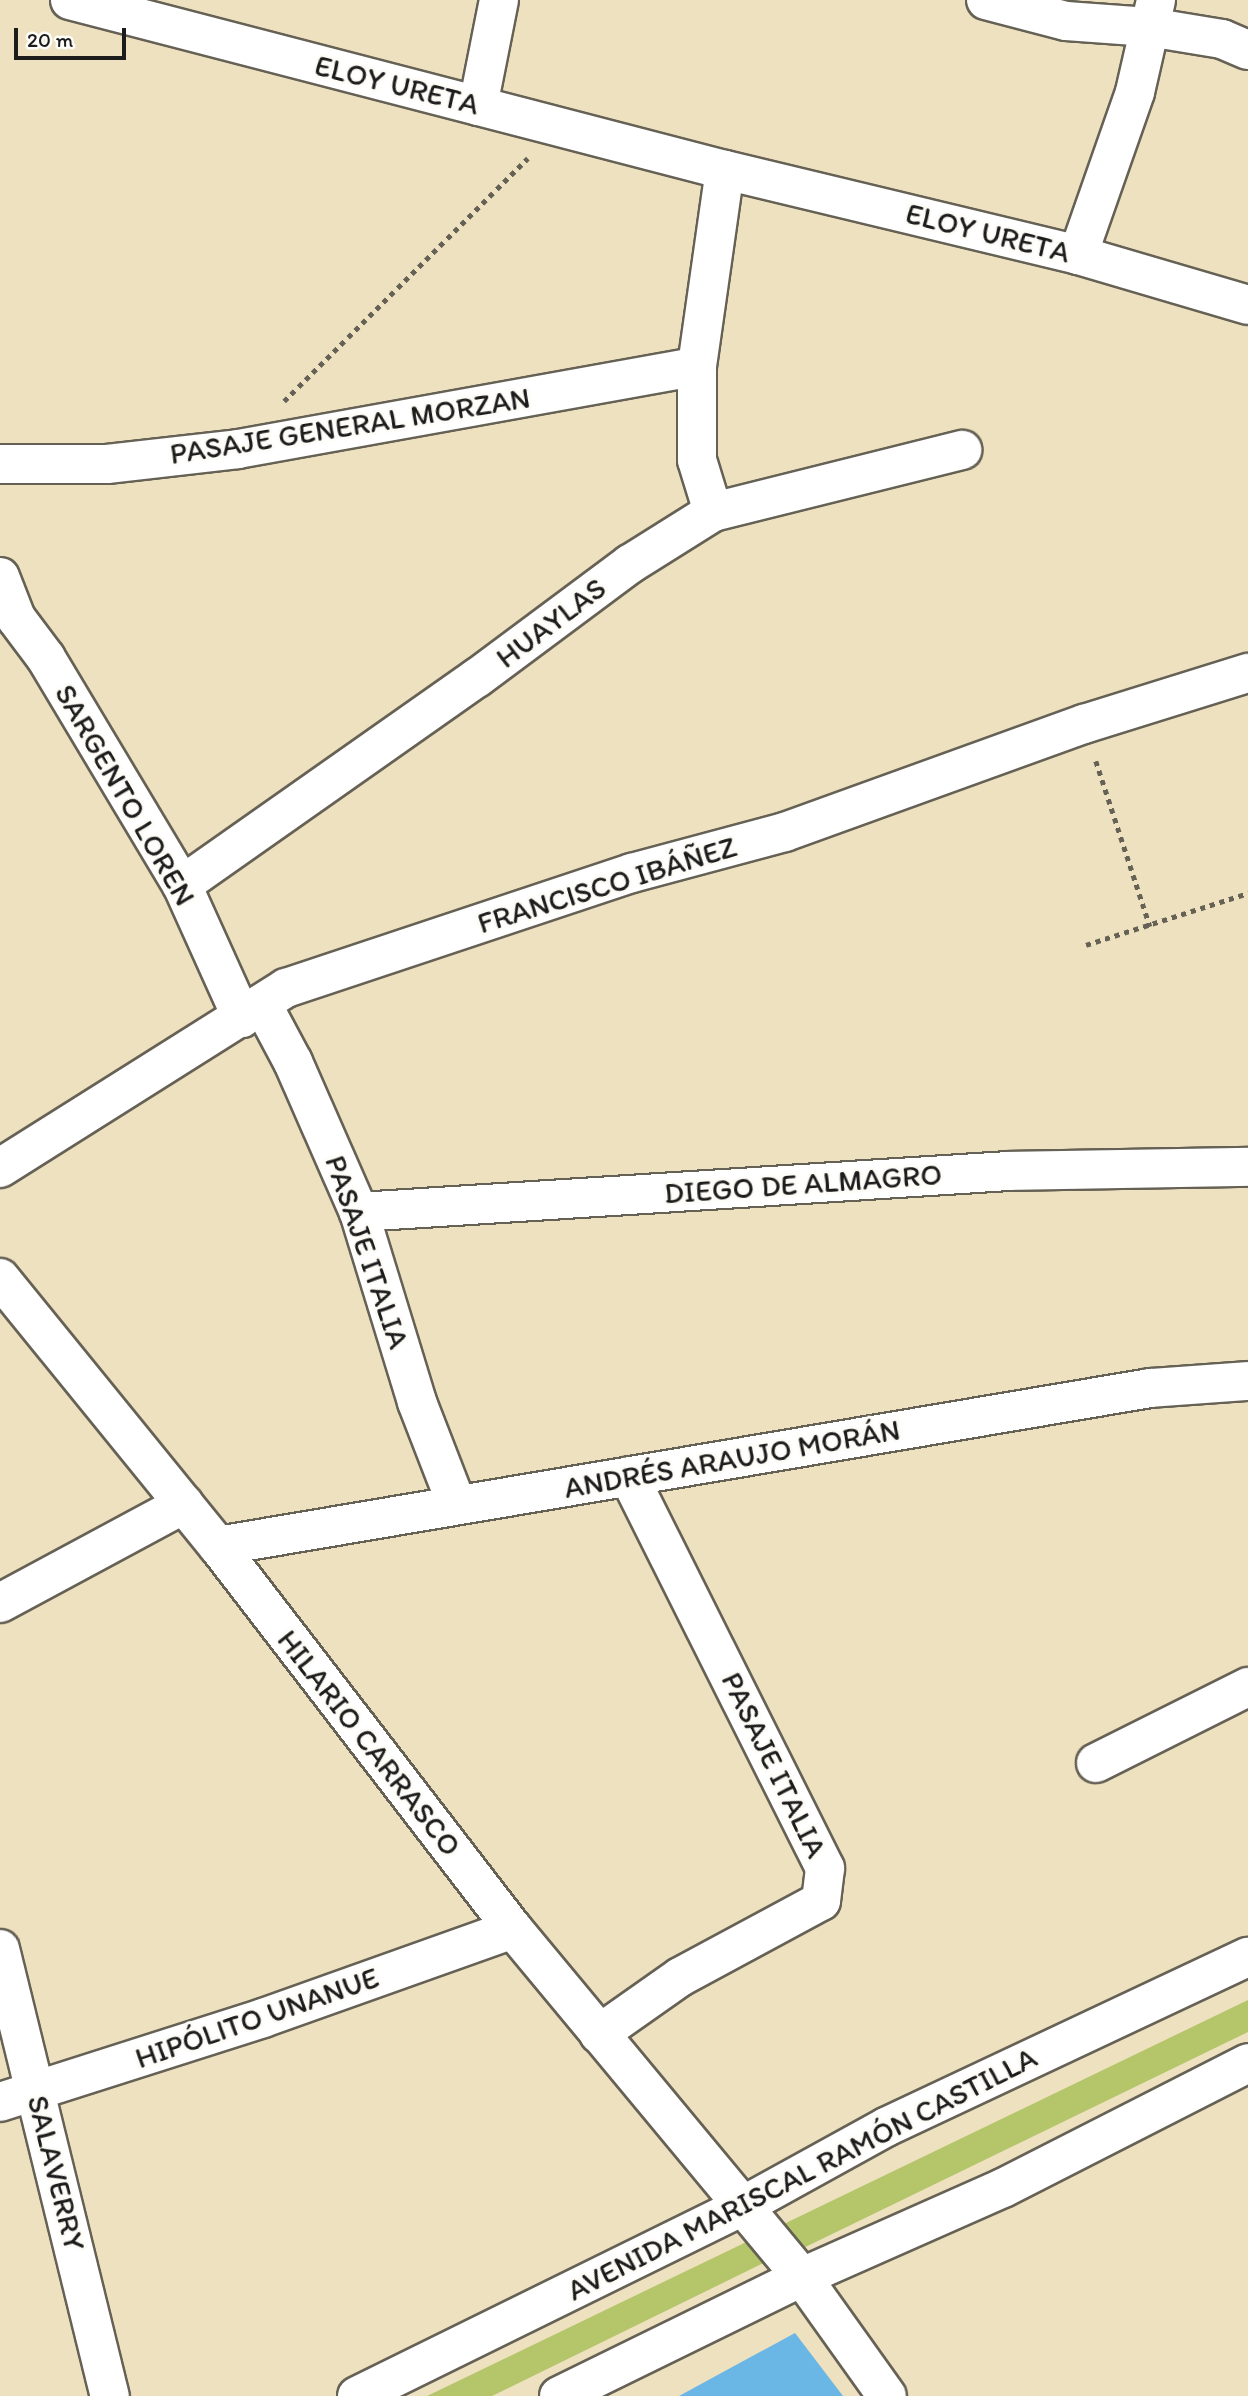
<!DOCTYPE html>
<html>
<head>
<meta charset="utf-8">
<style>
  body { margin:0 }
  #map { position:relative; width:1248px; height:2396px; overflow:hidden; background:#eee1c0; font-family:Itim,sans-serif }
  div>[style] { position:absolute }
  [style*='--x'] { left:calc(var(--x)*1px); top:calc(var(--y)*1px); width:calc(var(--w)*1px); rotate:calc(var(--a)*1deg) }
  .green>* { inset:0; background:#b5c66a }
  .water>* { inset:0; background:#6ab6e4 }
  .path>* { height:4.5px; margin-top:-2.25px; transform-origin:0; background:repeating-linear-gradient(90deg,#666155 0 5px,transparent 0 10px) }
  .roads { filter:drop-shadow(2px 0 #666155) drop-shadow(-2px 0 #666155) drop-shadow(0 2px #666155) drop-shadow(0 -2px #666155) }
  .minor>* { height:38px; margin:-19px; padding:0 19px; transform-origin:19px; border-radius:19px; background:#fff }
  span { translate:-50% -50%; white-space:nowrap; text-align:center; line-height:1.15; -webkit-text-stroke:6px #fdfcf7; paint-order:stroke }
  .street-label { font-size:30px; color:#1c1c1c }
  .scale { position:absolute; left:14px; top:28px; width:112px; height:32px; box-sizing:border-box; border:4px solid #1c1c1c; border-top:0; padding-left:9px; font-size:21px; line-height:24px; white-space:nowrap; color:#1c1c1c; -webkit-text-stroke:5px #fdfcf7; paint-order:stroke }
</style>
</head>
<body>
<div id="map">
  <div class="green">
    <div style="clip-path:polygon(1248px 2000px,1248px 2032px,791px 2254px,782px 2254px,492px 2396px,427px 2396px)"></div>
  </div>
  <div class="water">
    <div style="clip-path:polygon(795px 2333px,843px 2396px,679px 2396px)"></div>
  </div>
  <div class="path">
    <div style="--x:284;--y:401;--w:344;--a:-44.9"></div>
    <div style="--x:1096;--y:761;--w:174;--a:71.9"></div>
    <div style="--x:1086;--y:945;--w:170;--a:-17.8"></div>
  </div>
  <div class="roads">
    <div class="minor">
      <div style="--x:70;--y:0;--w:677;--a:14.55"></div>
      <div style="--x:725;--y:170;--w:363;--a:13.5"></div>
      <div style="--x:1078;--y:255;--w:177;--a:16.4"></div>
      <div style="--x:986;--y:0;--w:83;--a:14.7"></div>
      <div style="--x:1066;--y:21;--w:83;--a:4.1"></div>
      <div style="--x:1149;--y:27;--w:74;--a:9.3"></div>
      <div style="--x:1222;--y:39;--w:28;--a:23"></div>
      <div style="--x:478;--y:106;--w:108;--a:-78.8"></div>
      <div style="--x:1078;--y:255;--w:173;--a:-70.7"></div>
      <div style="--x:1135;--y:92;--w:94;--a:-77.1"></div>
      <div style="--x:0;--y:464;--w:107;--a:0"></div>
      <div style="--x:107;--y:464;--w:132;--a:-6.5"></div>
      <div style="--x:238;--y:449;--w:466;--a:-10.2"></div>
      <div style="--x:713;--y:512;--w:54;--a:-107.1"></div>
      <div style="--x:697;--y:460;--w:94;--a:-90"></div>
      <div style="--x:697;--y:366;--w:198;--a:-81.9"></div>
      <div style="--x:0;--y:577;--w:44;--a:68.7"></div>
      <div style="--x:16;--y:618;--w:50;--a:53.1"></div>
      <div style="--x:46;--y:658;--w:265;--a:59.1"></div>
      <div style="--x:182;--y:885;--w:146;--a:65.7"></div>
      <div style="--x:182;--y:885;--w:360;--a:-35.1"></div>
      <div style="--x:477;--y:678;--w:191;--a:-36.7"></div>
      <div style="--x:630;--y:564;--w:98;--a:-32.1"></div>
      <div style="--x:713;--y:512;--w:257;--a:-14"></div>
      <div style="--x:262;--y:1004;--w:66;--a:61.9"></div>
      <div style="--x:293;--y:1062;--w:164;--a:66.3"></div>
      <div style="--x:359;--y:1212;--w:199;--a:73"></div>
      <div style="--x:417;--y:1402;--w:110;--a:68.8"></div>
      <div style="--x:0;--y:1168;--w:338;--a:-32.2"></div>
      <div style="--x:286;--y:988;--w:365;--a:-18.4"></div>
      <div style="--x:632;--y:873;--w:158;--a:-15"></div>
      <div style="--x:785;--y:832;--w:318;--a:-19.9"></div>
      <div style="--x:1084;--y:724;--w:172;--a:-17.3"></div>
      <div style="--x:359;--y:1212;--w:651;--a:-3.61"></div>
      <div style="--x:1009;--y:1171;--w:239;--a:-1"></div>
      <div style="--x:0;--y:1278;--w:345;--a:50.9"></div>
      <div style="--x:218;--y:1546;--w:483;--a:52.4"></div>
      <div style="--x:513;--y:1929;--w:452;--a:50.3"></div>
      <div style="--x:802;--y:2277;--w:146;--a:54.5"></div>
      <div style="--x:218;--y:1546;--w:945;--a:-9.62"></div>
      <div style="--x:1150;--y:1388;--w:98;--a:-4.1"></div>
      <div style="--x:0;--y:1603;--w:209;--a:-28.3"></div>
      <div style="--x:1096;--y:1763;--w:170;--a:-26.6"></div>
      <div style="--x:0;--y:1949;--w:460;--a:76.2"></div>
      <div style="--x:599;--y:2034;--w:99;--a:-35.1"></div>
      <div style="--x:680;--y:1977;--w:160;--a:-28.3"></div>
      <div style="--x:821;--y:1901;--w:33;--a:-83"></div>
      <div style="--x:825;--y:1868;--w:438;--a:-116.6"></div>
      <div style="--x:0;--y:2102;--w:276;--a:-17.7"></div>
      <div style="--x:263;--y:2018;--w:265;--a:-19.6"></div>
      <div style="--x:357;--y:2396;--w:428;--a:-26.2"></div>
      <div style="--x:741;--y:2207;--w:166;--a:-28.9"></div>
      <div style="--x:886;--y:2127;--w:400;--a:-25.2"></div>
      <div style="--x:559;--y:2396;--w:271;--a:-26.1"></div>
      <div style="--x:802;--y:2277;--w:220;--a:-23.9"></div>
      <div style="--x:1003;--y:2188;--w:275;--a:-27"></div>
    </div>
  </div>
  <div class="street-label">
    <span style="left:397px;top:85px;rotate:14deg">ELOY URETA</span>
    <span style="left:988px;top:233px;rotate:14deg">ELOY URETA</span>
    <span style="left:350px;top:426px;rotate:-9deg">PASAJE GENERAL MORZAN</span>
    <span style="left:551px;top:623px;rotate:-37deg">HUAYLAS</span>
    <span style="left:125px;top:795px;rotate:60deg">SARGENTO LOREN</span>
    <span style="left:607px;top:885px;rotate:-17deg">FRANCISCO IBÁÑEZ</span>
    <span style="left:803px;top:1184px;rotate:-4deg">DIEGO DE ALMAGRO</span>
    <span style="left:367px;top:1252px;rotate:71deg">PASAJE ITALIA</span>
    <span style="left:732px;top:1459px;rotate:-10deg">ANDRÉS ARAUJO MORÁN</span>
    <span style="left:369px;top:1743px;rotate:52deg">HILARIO CARRASCO</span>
    <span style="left:774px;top:1765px;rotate:64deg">PASAJE ITALIA</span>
    <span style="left:257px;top:2018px;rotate:-19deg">HIPÓLITO UNANUE</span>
    <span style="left:56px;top:2173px;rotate:76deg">SALAVERRY</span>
    <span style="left:802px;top:2174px;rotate:-27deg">AVENIDA MARISCAL RAMÓN CASTILLA</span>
  </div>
  <div class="scale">20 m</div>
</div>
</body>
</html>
